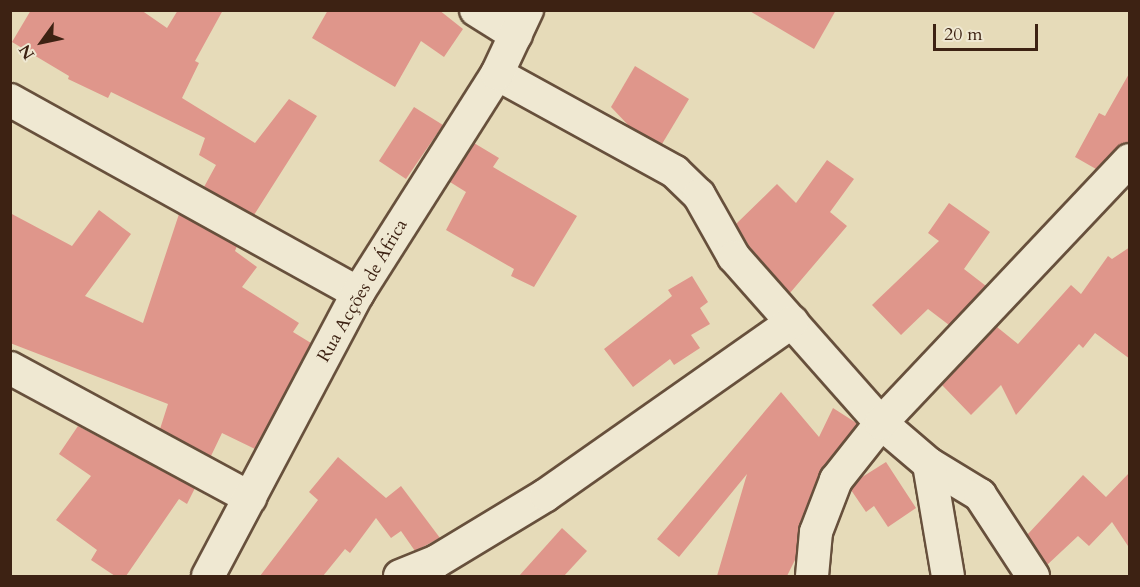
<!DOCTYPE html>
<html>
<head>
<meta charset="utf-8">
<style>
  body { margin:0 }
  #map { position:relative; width:1140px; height:587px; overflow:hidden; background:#e6dbb9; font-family:Cardo,serif }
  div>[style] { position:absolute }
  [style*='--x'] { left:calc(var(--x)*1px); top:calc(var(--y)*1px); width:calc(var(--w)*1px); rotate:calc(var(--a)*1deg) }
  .building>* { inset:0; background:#df968b }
  .roads { filter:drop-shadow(2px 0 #67503c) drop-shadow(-2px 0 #67503c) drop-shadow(0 2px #67503c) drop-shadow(0 -2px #67503c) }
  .minor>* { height:32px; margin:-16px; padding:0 16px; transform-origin:16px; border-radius:16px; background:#efe8d2 }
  span { translate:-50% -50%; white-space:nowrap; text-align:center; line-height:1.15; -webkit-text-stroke:6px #efe8d2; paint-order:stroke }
  .street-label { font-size:18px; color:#3d2213 }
  .frame { position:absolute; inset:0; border:12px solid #3d2213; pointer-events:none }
  .north { position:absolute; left:12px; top:12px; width:60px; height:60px; -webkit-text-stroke:4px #efe8d2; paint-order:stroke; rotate:237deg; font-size:16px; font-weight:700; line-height:24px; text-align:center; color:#3d2213 }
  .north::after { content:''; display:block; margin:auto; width:21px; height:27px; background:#3d2213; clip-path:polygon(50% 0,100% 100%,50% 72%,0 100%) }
  .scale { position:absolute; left:933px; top:24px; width:105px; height:27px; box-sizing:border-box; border:3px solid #3d2213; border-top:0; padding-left:8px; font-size:18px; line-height:21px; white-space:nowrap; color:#3d2213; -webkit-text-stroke:4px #efe8d2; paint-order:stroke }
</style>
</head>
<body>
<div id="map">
  <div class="building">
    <div style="clip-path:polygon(31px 10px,141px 10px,167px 28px,178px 10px,223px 10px,195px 61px,199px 63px,182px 98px,255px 143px,289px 99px,317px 116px,254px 215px,204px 187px,216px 165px,199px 155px,205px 138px,111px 92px,108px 98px,68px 79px,69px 76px,12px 42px)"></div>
    <div style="clip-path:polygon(328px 10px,439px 10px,463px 29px,444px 57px,421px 41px,395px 87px,312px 38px)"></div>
    <div style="clip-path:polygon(748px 10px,836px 10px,814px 49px)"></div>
    <div style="clip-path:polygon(635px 66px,689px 99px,662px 144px,629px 126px,611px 107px)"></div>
    <div style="clip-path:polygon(1130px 72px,1130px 143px,1117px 147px,1096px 169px,1075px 157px,1099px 113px,1105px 116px)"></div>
    <div style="clip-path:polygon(414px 107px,443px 125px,406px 179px,379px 161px)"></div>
    <div style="clip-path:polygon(474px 143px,499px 158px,493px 167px,577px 216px,534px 287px,511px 276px,514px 269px,446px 230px,466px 192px,450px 182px)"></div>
    <div style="clip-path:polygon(827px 160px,854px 179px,830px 212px,847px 226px,790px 293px,749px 246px,736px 224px,777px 184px,796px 203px)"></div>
    <div style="clip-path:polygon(949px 203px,990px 232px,964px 269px,986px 286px,949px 325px,928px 309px,901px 335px,872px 305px,939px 241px,928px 233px)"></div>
    <div style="clip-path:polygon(99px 210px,131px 234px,85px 296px,143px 323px,179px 214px,237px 246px,235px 251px,257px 267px,242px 287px,299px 323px,293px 332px,311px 343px,255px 449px,222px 433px,211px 456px,160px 429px,168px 404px,10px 343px,10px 213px,72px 246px)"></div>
    <div style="clip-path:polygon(1130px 247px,1130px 359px,1095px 333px,1083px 348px,1079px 344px,1016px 415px,1001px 385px,971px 415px,942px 385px,997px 327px,1018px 344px,1071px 285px,1081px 294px,1108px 256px,1112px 259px)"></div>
    <div style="clip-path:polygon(692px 276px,708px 302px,700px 308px,710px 324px,691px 335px,700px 348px,674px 365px,670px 359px,633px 387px,604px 349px,672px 296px,668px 290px)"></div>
    <div style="clip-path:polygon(781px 392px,819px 437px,833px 408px,858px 424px,819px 474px,799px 526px,796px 558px,787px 576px,717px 576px,747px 474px,679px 557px,657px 539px)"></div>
    <div style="clip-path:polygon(78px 426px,195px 488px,187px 504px,179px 499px,126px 576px,115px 576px,91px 560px,97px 550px,56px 520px,91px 476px,59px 454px)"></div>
    <div style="clip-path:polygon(338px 457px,386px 498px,401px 486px,440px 538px,415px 551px,401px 531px,391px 538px,376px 518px,350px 553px,345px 549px,323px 576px,260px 576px,318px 500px,309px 492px)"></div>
    <div style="clip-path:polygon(886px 462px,916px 508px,888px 527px,874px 506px,866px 512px,851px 490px,859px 479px)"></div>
    <div style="clip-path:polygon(1130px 472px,1130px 549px,1112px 522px,1089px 546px,1078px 536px,1047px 565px,1027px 535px,1083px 475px,1106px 497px)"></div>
    <div style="clip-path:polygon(562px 528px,587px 551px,564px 576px,519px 576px)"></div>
  </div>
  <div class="roads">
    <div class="minor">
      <div style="--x:476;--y:10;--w:47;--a:32"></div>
      <div style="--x:497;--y:74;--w:203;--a:28.8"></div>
      <div style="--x:675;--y:172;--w:33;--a:44"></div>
      <div style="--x:699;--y:195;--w:71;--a:60.6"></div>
      <div style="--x:734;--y:257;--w:222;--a:48.5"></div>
      <div style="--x:881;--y:423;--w:63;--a:40.5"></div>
      <div style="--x:929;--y:464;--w:60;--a:31.3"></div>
      <div style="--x:980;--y:495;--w:97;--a:56.8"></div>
      <div style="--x:10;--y:100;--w:398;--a:29"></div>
      <div style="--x:10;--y:368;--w:273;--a:28.4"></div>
      <div style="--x:929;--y:464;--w:114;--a:80.4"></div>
      <div style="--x:208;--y:576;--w:320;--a:-62.1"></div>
      <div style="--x:358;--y:293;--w:259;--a:-57.6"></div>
      <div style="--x:497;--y:74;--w:71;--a:-64.9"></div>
      <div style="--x:400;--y:576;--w:40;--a:-22"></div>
      <div style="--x:437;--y:561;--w:127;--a:-31.2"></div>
      <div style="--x:546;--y:495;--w:301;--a:-35.1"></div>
      <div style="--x:812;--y:576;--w:44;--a:-84.8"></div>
      <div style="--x:816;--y:532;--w:56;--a:-69"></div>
      <div style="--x:836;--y:480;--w:73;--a:-51.7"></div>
      <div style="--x:881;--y:423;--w:362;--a:-46.6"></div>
    </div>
  </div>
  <div class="street-label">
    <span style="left:363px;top:291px;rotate:-60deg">Rua Acções de África</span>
  </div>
  <div class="frame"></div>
  <div class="north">N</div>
  <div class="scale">20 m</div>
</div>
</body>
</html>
